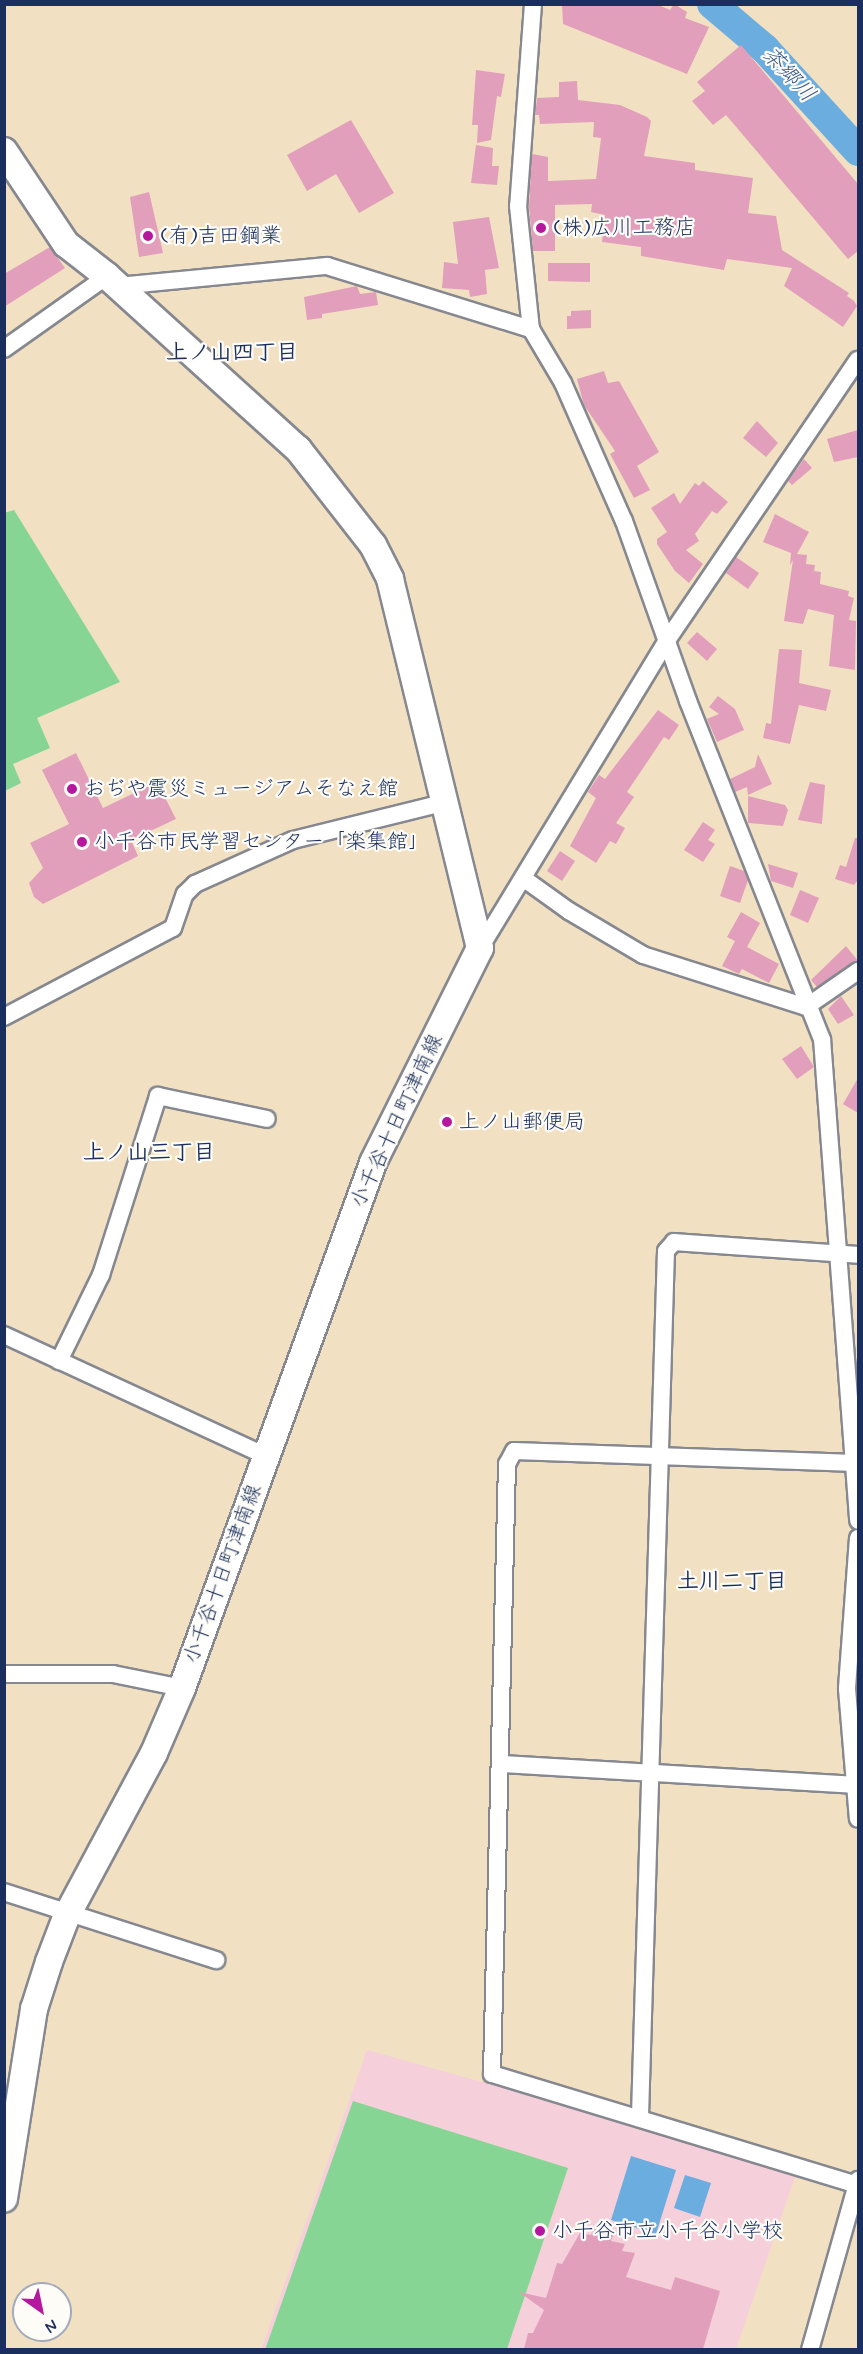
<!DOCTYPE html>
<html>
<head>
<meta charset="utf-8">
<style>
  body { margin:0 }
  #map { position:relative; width:863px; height:2354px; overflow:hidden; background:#f2e0c2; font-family:Mynerve,"Klee One",sans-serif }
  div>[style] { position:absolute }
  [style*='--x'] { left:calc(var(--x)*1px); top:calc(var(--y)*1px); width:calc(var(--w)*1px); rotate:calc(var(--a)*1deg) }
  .built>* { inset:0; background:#f5cfd9 }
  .green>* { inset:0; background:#86d594 }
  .water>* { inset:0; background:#6baddf }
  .river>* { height:30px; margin:-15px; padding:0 15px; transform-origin:15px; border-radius:15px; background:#6baddf }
  .building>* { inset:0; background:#e19fbc }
  .roads { filter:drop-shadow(2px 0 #868890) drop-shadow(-2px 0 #868890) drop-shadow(0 2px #868890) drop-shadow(0 -2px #868890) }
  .street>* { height:16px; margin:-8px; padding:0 8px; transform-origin:8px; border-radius:8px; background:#fff }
  .secondary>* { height:22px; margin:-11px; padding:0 11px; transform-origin:11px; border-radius:11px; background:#fff }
  .primary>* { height:26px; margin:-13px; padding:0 13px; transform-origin:13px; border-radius:13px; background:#fff }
  .dots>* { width:16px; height:16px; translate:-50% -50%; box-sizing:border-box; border:3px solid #fdfcf7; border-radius:50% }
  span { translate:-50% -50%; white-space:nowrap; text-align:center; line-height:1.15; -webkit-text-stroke:4.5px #fdfcf7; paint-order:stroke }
  .poi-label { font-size:21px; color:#1b2f5e }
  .left { translate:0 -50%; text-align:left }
  .street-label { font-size:21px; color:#1b2f5e }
  .water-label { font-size:22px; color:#375b8b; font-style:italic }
  .neighbourhood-label { font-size:22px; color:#1b2f5e; font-weight:700 }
  .frame { position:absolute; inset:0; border:6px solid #1b2f5e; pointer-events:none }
  .north { position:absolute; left:12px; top:2282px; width:60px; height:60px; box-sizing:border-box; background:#fdfcf7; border:2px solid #a3aaba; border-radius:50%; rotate:147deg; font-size:16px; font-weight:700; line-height:24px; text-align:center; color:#1b2f5e }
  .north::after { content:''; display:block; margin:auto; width:21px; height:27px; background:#b5179e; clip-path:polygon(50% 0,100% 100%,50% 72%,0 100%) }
</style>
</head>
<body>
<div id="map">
  <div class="built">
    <div style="clip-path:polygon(367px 2050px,622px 2121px,796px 2174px,736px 2349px,261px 2350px)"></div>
  </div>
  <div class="green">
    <div style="clip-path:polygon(14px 510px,120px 682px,37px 718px,50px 748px,13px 764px,21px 783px,5px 791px,4px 513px)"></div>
    <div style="clip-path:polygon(353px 2101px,568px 2168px,507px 2349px,265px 2350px)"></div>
  </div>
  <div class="water">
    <div style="clip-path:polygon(631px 2156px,676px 2170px,656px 2234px,611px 2220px)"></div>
    <div style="clip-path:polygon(685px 2175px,711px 2183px,700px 2217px,674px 2208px)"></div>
  </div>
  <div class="river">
    <div style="--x:712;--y:4;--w:70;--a:40.3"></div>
    <div style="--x:765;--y:49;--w:138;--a:47.6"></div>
  </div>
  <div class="building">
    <div style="clip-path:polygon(562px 4px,656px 4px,670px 10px,674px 4px,687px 12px,685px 18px,709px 27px,687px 74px,563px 24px)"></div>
    <div style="clip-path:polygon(741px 45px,858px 184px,858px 251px,848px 259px,726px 115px,713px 125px,692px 101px,705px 91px,697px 82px)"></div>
    <div style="clip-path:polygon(476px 70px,505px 74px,501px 97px,497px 96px,491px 140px,477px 143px,478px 125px,472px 125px)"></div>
    <div style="clip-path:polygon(577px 81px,578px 100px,620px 105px,647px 117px,651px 121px,644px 156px,695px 163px,695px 170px,753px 178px,748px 213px,776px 216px,782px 250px,849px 293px,847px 296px,854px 301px,857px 306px,843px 327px,784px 286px,792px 268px,727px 259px,724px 270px,641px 256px,641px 247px,602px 242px,605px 215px,591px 212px,592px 204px,555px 205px,555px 251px,533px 251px,529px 206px,532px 154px,548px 157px,548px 181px,596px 179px,601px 138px,593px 137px,594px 122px,540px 124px,539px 115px,535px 115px,537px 98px,559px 97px,559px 82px)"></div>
    <div style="clip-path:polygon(351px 120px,394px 193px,359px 213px,336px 174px,307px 191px,287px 155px)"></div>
    <div style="clip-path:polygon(476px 145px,493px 148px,492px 166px,499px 166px,497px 185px,471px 183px)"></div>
    <div style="clip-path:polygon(149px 192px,163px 253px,139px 257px,130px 197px)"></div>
    <div style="clip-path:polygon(489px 217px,499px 268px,485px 270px,487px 294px,470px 297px,469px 290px,442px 288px,444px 262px,458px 264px,453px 222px)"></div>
    <div style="clip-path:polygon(50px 247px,65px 268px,4px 307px,4px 274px)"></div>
    <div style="clip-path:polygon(548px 263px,590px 263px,590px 282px,548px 281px)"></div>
    <div style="clip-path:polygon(357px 286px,360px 294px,376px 292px,378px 305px,322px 314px,322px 318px,307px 320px,304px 297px)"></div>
    <div style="clip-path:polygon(591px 310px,591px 328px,567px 329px,567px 316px,571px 316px,571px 311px)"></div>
    <div style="clip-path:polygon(604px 371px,608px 383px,619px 381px,659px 452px,637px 466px,650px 490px,634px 498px,610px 454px,615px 451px,584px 405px,577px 379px)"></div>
    <div style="clip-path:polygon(757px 421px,778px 443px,766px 457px,743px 438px)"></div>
    <div style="clip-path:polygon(858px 430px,858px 457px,834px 462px,827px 439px)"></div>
    <div style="clip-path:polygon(804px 459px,812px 468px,792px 485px,788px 481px)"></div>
    <div style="clip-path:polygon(703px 481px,728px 502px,717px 514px,712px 511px,695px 534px,699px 541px,686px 550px,703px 564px,689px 583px,675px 571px,657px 544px,657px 539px,667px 532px,651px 508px,674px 493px,680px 504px,695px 483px,699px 486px)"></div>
    <div style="clip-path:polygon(775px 514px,809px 532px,797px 554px,807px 555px,806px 564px,815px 565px,814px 571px,821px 572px,820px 584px,849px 591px,848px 596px,854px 598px,849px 620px,856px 621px,855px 670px,829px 666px,834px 615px,808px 609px,803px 624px,784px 621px,793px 560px,790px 565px,791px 553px,763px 542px)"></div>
    <div style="clip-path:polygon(736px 557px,759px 573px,748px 589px,726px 573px)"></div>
    <div style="clip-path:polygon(697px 632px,717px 649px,707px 661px,687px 643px)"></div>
    <div style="clip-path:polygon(779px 649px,802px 650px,799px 683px,831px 690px,826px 711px,799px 705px,790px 744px,763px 738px,766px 723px,771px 724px)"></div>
    <div style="clip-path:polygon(718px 696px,735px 709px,744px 730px,717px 742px,707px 719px,719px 714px,709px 707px)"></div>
    <div style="clip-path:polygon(658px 710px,679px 725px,669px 740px,664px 737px,627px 792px,634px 797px,616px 823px,625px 828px,616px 844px,610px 841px,596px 863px,570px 846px,596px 798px,588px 792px,599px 775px,605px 779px)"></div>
    <div style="clip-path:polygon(76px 753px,103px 808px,157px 782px,176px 819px,131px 840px,138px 856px,43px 904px,34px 897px,29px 883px,43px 868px,30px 843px,69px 824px,42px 770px)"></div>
    <div style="clip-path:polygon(758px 754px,772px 784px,748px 795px,747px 787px,735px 792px,730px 779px,755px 767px)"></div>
    <div style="clip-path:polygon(810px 782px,825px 785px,822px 824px,798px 820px)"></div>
    <div style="clip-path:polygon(748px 796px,785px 805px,788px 810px,783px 826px,748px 823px)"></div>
    <div style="clip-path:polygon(703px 822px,715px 830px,708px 840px,715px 844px,703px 862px,684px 850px)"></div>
    <div style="clip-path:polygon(855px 838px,858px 838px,858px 880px,854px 885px,835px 879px,840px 865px,846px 867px)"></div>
    <div style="clip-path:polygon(560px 851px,575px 861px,562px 881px,547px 871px)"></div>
    <div style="clip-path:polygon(768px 864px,798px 873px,793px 888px,771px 881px)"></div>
    <div style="clip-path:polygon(730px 866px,744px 871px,748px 880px,740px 903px,720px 896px)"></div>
    <div style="clip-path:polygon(800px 890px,819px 898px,808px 923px,790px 915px)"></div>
    <div style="clip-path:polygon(741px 912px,760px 923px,747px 947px,779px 964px,769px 983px,742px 969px,739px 974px,722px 966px,735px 941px,727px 937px)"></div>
    <div style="clip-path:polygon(846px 946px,858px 961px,817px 987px,811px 980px)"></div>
    <div style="clip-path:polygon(841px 996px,854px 1015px,838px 1024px,828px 1009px)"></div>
    <div style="clip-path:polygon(801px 1046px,814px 1067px,797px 1079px,782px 1059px)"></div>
    <div style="clip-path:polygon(858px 1078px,858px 1113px,843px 1104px)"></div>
    <div style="clip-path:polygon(595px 2226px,615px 2232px,611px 2241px,625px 2244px,622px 2251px,635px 2253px,626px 2277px,671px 2290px,675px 2277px,720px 2291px,703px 2349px,524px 2349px,528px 2333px,533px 2333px,544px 2310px,519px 2292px,546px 2298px,557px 2263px,562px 2264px,580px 2233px,591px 2235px)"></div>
  </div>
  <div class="roads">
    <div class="street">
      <div style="--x:533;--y:4;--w:203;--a:94.2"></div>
      <div style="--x:518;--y:206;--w:124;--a:84"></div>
      <div style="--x:531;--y:329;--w:63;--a:59.3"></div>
      <div style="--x:563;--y:383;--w:151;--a:66.2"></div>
      <div style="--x:624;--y:521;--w:191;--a:70.4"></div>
      <div style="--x:688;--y:701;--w:364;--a:68.4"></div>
      <div style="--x:822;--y:1039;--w:483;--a:85.7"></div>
      <div style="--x:118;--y:286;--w:210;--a:-5.5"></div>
      <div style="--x:327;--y:266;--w:214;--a:17.2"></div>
      <div style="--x:4;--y:349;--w:126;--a:-35.3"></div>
      <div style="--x:523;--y:878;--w:57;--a:35.7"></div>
      <div style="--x:569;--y:911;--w:86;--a:30.7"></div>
      <div style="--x:643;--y:955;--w:171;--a:17.7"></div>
      <div style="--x:480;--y:948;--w:358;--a:-58.7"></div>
      <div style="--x:666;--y:642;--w:341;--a:-55.8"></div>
      <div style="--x:806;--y:1007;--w:63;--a:-34.7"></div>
      <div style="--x:4;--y:1017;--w:191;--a:-27.8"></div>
      <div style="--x:173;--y:928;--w:36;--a:-71"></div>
      <div style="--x:185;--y:894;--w:14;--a:-45"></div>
      <div style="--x:195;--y:884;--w:107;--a:-24.2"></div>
      <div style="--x:293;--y:840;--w:154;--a:-13.9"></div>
      <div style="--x:4;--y:1335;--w:289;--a:24.8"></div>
      <div style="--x:59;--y:1361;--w:96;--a:-64"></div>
      <div style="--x:101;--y:1275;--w:188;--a:-72.3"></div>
      <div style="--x:158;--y:1096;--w:111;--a:11.9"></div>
      <div style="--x:856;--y:1463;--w:342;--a:-178"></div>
      <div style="--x:514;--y:1451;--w:15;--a:118"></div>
      <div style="--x:507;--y:1464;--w:610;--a:91.41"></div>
      <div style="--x:492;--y:2074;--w:382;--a:16.9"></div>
      <div style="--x:858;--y:1538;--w:151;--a:94.2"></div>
      <div style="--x:847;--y:1689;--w:130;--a:85.2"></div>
      <div style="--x:4;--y:1674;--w:109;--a:0"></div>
      <div style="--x:113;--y:1674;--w:70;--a:11.5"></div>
      <div style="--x:502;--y:1764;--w:352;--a:3.4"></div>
      <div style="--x:4;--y:1892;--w:223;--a:17.8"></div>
      <div style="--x:640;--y:2116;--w:865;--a:-88.28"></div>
      <div style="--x:666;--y:1251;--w:12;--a:-48"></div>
      <div style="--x:674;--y:1242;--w:184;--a:4"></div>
      <div style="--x:810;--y:2350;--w:177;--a:-74.2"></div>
    </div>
    <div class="secondary">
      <div style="--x:857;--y:2185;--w:1;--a:0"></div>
    </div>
    <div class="primary">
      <div style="--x:4;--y:151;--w:112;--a:56.3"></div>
      <div style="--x:66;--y:244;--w:52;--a:38"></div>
      <div style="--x:107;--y:276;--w:258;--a:42.2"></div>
      <div style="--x:298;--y:449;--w:122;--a:52"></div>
      <div style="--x:373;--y:545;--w:38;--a:63"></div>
      <div style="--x:390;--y:579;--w:380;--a:76.3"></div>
      <div style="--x:480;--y:948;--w:240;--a:116.5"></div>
      <div style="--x:373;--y:1163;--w:559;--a:109.99"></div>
      <div style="--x:182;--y:1688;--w:71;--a:113.3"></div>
      <div style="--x:154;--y:1753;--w:184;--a:118.2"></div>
      <div style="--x:67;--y:1915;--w:50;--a:111"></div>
      <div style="--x:49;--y:1962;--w:49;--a:107.7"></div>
      <div style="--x:34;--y:2009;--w:192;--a:99"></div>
    </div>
  </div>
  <div class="dots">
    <div style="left:541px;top:228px;background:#b5179e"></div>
    <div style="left:148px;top:236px;background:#b5179e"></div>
    <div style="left:72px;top:789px;background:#b5179e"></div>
    <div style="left:82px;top:842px;background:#b5179e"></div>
    <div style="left:447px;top:1122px;background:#b5179e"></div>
    <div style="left:540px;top:2231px;background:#b5179e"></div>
  </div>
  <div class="poi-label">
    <span class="left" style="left:553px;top:228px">(株)広川工務店</span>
    <span class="left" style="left:160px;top:236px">(有)吉田鋼業</span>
    <span class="left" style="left:84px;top:789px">おぢや震災ミュージアムそなえ館</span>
    <span class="left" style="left:94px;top:842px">小千谷市民学習センター「楽集館」</span>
    <span class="left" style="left:459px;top:1122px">上ノ山郵便局</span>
    <span class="left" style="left:552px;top:2231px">小千谷市立小千谷小学校</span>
  </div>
  <div class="street-label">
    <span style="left:397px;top:1121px;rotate:-65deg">小千谷十日町津南線</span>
    <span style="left:223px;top:1574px;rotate:-70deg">小千谷十日町津南線</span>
  </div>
  <div class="water-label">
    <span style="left:788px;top:75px;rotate:47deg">茶郷川</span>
  </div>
  <div class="neighbourhood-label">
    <span style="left:232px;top:354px">上ノ山四丁目</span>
    <span style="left:149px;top:1154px">上ノ山三丁目</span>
    <span style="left:732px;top:1583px">土川二丁目</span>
  </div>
  <div class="frame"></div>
  <div class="north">N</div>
</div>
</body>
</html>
